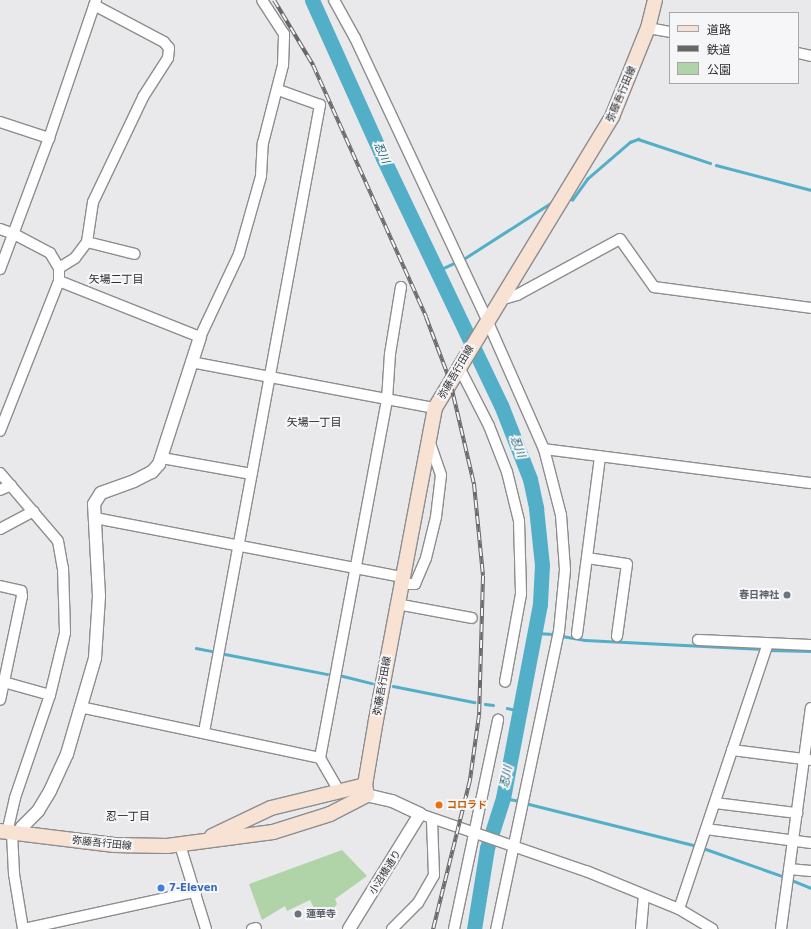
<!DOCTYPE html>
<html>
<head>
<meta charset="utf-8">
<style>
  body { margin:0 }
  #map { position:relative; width:811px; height:929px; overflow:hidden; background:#e9e9eb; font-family:"DejaVu Sans","Noto Sans JP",sans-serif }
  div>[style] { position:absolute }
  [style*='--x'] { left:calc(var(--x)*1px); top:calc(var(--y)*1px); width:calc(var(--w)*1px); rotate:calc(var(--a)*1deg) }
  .green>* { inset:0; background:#b0d4a8 }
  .stream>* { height:2.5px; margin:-1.25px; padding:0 1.25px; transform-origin:1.25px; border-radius:1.25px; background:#53afc7 }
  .river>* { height:15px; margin:-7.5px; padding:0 7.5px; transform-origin:7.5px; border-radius:7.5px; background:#53afc7 }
  .roads { filter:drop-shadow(1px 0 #8d8d8f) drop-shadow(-1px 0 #8d8d8f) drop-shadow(0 1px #8d8d8f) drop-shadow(0 -1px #8d8d8f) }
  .minor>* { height:10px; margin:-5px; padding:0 5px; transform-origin:5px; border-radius:5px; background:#fff }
  .tertiary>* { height:12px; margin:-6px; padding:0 6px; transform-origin:6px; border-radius:6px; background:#fff }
  .secondary>* { height:14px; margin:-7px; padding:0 7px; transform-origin:7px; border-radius:7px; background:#f8e2d4 }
  .rail>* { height:4px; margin-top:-2px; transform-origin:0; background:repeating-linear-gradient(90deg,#f6f6f8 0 8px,#676768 0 16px); box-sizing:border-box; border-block:1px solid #676768 }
  .dots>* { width:11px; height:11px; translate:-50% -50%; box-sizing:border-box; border:2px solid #f6f6f8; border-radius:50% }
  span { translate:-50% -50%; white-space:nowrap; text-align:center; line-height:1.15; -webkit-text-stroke:4px #f6f6f8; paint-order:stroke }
  .street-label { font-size:10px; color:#2e2e2f }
  .worship-label { font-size:10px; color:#5b616d; font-weight:700 }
  .right { translate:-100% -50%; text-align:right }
  .left { translate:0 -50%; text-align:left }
  .food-label { font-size:10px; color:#c56008; font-weight:700 }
  .shop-label { font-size:10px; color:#366cbe; font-weight:700 }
  .water-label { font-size:11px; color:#166172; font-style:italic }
  .neighbourhood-label { font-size:11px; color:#2e2e2f }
  .legend { position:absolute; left:669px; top:12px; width:130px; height:72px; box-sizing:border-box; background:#f6f6f8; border:1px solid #a6a6a8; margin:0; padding:5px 7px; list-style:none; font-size:12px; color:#2e2e2f }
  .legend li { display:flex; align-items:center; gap:8px; height:20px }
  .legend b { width:20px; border:1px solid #a6a6a8 }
</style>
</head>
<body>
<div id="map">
  <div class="green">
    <div style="clip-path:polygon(342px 850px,367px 876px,335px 899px,337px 904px,334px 908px,318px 917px,310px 900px,287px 911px,285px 906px,262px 920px,249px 884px)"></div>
  </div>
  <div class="stream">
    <div style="--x:716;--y:165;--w:98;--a:14.7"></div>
    <div style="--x:568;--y:200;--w:4;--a:0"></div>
    <div style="--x:572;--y:200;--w:26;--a:-54"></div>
    <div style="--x:587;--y:179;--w:57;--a:-40.7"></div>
    <div style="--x:630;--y:142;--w:9;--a:-21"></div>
    <div style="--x:638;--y:139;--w:76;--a:18.4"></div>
    <div style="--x:462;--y:260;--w:109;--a:-32.7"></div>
    <div style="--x:437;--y:271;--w:17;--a:-25"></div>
    <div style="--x:536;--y:633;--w:17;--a:3"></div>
    <div style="--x:562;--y:636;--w:23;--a:10"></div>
    <div style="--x:585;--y:640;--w:178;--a:2.9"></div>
    <div style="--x:196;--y:648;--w:16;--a:11"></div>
    <div style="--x:768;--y:650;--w:43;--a:1.3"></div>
    <div style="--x:225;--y:654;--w:104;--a:11.1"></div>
    <div style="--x:339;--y:675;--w:34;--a:14"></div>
    <div style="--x:393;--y:686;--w:83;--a:11.2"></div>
    <div style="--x:485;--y:704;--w:8;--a:7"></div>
    <div style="--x:507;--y:708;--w:14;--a:12"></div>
    <div style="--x:503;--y:798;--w:17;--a:10"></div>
    <div style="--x:525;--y:803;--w:178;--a:14"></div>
    <div style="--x:703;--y:848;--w:87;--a:19.5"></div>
    <div style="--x:789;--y:879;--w:24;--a:22"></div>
  </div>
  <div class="river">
    <div style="--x:312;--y:0;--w:173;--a:65.8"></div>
    <div style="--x:383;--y:158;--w:274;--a:64.5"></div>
    <div style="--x:501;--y:405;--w:79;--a:68.6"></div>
    <div style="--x:530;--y:479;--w:30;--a:78"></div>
    <div style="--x:536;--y:508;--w:57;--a:84"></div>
    <div style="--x:542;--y:565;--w:39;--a:93"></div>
    <div style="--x:540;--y:604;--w:197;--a:100.8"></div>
    <div style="--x:503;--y:798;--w:52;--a:107.7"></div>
    <div style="--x:487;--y:848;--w:82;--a:99.1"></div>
  </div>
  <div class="roads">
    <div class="minor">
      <div style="--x:334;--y:0;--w:43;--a:61.1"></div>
      <div style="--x:355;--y:38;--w:311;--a:64.9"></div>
      <div style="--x:487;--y:320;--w:141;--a:66.2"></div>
      <div style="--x:544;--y:449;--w:68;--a:75.6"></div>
      <div style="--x:561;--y:515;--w:55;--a:85.8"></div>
      <div style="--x:565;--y:570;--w:61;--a:95.6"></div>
      <div style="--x:559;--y:631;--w:305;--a:101.9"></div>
      <div style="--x:648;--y:28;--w:22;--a:10"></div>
      <div style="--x:798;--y:53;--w:13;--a:13"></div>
      <div style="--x:0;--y:122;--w:52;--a:18.1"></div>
      <div style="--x:49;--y:138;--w:140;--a:110.5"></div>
      <div style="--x:49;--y:138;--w:146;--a:-71.2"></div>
      <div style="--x:0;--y:229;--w:15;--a:20"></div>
      <div style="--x:14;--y:234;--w:41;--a:27.8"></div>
      <div style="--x:50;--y:253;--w:17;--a:59"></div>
      <div style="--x:59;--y:268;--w:13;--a:90"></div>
      <div style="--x:59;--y:281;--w:161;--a:111.5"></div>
      <div style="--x:87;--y:242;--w:49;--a:14"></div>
      <div style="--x:59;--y:268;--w:19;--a:-32"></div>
      <div style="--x:75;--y:258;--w:20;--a:-53"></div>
      <div style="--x:87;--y:242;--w:40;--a:-81.5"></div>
      <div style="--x:93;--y:202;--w:116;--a:-64.5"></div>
      <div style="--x:143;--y:97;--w:46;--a:-57.3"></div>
      <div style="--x:168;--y:58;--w:10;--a:-84"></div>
      <div style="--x:169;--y:48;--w:8;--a:-130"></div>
      <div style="--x:164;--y:42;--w:79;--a:-152.1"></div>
      <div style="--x:59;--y:281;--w:152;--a:21.7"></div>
      <div style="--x:200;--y:337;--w:92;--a:-64.8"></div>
      <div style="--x:239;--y:254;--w:81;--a:-74.2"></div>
      <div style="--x:261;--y:176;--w:33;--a:-87"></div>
      <div style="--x:263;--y:143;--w:81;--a:-75.6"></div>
      <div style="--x:283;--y:65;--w:31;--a:-88"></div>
      <div style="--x:284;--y:34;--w:40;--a:-122.9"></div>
      <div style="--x:500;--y:300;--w:18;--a:-16"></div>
      <div style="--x:517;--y:295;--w:117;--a:-28.5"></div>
      <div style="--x:620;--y:239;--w:59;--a:54.7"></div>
      <div style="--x:654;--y:287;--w:158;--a:7.6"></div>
      <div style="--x:191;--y:362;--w:248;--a:10.7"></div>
      <div style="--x:459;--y:367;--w:66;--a:63"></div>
      <div style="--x:489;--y:426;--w:49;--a:68.6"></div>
      <div style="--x:507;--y:472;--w:50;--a:76.2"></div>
      <div style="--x:519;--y:521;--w:73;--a:88.4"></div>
      <div style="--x:521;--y:594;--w:89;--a:100.3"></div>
      <div style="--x:544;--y:449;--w:269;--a:7.3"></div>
      <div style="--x:162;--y:458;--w:91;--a:10.1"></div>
      <div style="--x:0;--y:473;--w:89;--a:49.5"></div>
      <div style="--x:58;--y:541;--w:27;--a:80"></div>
      <div style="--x:63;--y:568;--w:65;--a:88.2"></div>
      <div style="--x:65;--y:633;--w:64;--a:103.6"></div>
      <div style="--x:50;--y:695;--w:109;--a:108.8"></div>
      <div style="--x:15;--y:798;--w:35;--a:103"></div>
      <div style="--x:0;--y:490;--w:12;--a:-24"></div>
      <div style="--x:95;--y:518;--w:313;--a:10.9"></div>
      <div style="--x:0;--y:529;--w:38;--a:-28"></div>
      <div style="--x:587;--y:558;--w:40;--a:8.5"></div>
      <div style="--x:627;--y:564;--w:73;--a:97.9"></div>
      <div style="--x:401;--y:584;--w:14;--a:0"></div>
      <div style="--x:415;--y:584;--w:28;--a:-67"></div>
      <div style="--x:426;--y:558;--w:42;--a:-76.3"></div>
      <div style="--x:436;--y:517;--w:42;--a:-83.2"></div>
      <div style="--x:441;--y:475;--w:37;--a:-109"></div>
      <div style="--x:0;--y:586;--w:22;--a:13"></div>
      <div style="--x:21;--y:591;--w:5;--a:79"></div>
      <div style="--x:22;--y:596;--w:106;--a:101.9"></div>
      <div style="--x:397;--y:604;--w:76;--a:10.6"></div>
      <div style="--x:577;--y:634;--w:179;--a:-82.6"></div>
      <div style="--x:698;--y:640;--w:113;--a:2.5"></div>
      <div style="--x:0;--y:681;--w:52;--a:15.6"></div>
      <div style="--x:80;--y:707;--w:245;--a:12"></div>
      <div style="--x:320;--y:758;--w:38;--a:60"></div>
      <div style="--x:204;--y:732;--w:638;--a:-79.52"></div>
      <div style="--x:320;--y:105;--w:45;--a:-160.3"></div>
      <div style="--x:732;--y:750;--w:80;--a:7.2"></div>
      <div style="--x:320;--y:758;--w:364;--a:-79.4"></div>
      <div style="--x:387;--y:400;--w:46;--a:-86.3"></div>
      <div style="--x:390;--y:354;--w:68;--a:-80.7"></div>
      <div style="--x:715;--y:803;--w:83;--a:7"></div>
      <div style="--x:420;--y:814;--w:176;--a:19"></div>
      <div style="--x:586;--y:871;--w:100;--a:22.2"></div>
      <div style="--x:679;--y:909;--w:39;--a:31"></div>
      <div style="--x:706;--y:829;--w:106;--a:7.6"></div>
      <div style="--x:12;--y:833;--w:41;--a:87.2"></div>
      <div style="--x:14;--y:874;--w:56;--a:80.7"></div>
      <div style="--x:180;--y:845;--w:88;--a:72.8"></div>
      <div style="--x:789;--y:869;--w:22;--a:5"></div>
      <div style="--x:679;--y:909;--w:280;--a:-71.5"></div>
      <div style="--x:24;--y:929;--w:173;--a:-12.3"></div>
      <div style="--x:252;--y:929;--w:4;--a:-14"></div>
      <div style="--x:392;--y:929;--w:37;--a:-45"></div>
      <div style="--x:418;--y:903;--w:32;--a:-60"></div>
      <div style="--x:434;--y:875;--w:55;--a:-92.1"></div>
      <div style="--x:454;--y:929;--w:214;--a:-78.1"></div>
      <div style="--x:641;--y:929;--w:33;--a:-85"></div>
      <div style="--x:781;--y:929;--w:223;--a:-82.3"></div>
    </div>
    <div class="tertiary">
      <div style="--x:20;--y:834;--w:7;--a:-74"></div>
      <div style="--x:22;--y:827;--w:23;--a:-45"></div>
      <div style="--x:38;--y:811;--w:23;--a:-59"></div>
      <div style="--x:50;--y:791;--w:41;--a:-65.3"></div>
      <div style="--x:67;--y:754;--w:100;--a:-73.7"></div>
      <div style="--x:95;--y:658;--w:62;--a:-86.3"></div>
      <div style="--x:99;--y:596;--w:92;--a:-93.1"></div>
      <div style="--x:94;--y:504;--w:13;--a:-58"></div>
      <div style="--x:101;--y:493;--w:35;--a:-20"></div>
      <div style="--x:134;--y:481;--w:20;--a:-27"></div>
      <div style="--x:152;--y:472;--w:11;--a:-49"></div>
      <div style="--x:159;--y:464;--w:133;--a:-72.1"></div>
      <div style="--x:349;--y:929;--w:135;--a:-58.3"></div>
      <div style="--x:420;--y:814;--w:31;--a:-155"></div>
      <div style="--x:392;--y:801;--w:26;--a:-167"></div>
    </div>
    <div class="secondary">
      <div style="--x:0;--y:831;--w:115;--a:7"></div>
      <div style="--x:114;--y:845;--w:53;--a:1.1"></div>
      <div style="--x:167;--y:846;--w:107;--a:-7.5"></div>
      <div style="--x:273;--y:832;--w:60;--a:-17.5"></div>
      <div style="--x:330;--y:814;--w:42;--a:-27.2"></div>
      <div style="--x:367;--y:795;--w:10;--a:-101"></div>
      <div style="--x:365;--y:785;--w:66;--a:-80.4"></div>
      <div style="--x:376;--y:720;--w:318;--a:-79.3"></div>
      <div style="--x:435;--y:408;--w:341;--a:-58.7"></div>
      <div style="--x:612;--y:117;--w:96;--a:-68"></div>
      <div style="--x:648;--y:28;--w:29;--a:-76"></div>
      <div style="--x:212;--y:836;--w:65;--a:-25.4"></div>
      <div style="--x:271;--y:808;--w:97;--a:-13.7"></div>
    </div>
  </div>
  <div class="rail">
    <div style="--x:274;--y:0;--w:76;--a:59"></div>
    <div style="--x:313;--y:65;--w:276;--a:65.8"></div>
    <div style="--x:426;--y:317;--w:68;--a:69.4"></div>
    <div style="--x:450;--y:381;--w:106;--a:76.9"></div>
    <div style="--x:474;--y:484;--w:92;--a:84.4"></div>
    <div style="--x:483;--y:576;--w:139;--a:91.6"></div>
    <div style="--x:479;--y:715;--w:66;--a:97.9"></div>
    <div style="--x:470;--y:780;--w:154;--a:103.9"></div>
  </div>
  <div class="dots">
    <div style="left:787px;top:595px;background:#6b7280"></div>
    <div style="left:439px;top:805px;background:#e8710a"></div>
    <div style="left:161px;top:888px;background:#3f7fe0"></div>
    <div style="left:298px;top:914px;background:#6b7280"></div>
  </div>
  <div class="street-label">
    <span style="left:621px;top:94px;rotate:-67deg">弥藤吾行田線</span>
    <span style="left:456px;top:372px;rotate:-60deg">弥藤吾行田線</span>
    <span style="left:382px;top:686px;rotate:-80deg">弥藤吾行田線</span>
    <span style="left:102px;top:843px;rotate:6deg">弥藤吾行田線</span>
    <span style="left:385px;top:872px;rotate:-58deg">小沼橋通り</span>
  </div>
  <div class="worship-label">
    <span class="right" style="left:779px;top:595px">春日神社</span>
    <span class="left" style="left:306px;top:914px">蓮華寺</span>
  </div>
  <div class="food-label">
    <span class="left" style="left:447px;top:805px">コロラド</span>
  </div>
  <div class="shop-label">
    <span class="left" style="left:169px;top:888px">7-Eleven</span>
  </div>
  <div class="water-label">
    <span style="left:381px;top:153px;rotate:65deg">忍川</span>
    <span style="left:517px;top:447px;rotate:69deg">忍川</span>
    <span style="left:507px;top:777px;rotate:-79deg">忍川</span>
  </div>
  <div class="neighbourhood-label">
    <span style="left:116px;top:280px">矢場二丁目</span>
    <span style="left:314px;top:423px">矢場一丁目</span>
    <span style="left:128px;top:817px">忍一丁目</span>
  </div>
  <ul class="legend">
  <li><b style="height:5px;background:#f8e2d4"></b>道路</li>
  <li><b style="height:5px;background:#676768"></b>鉄道</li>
  <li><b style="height:11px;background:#b0d4a8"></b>公園</li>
  </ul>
</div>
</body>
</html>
